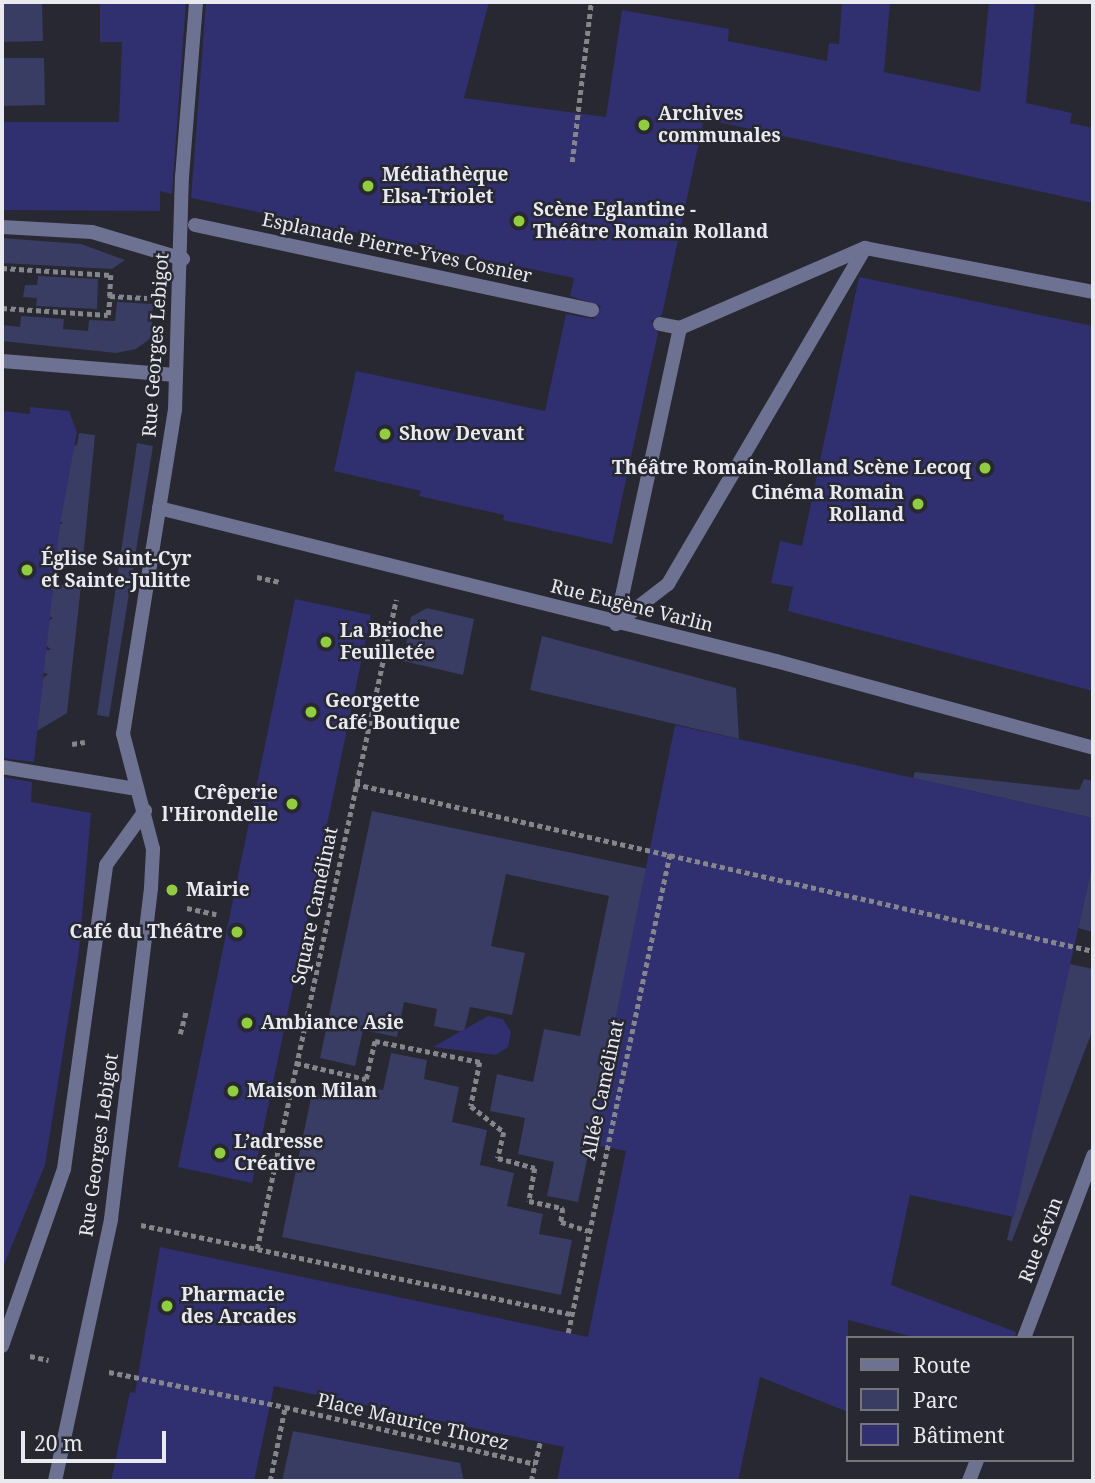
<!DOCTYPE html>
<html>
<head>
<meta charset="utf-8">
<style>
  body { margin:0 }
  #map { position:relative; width:1095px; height:1483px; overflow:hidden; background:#272831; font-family:"Noto Serif",serif }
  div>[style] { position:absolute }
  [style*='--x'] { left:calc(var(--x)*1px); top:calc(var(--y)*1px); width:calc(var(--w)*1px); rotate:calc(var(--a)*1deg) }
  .green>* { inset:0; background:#393c63 }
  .building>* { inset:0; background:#302f70 }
  .path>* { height:4.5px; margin-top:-2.25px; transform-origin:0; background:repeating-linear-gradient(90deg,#84858d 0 5px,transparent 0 8.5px) }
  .lane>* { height:14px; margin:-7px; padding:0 7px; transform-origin:7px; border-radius:7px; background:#6e7292 }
  .street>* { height:14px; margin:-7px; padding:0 7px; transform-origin:7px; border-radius:7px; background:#6e7292 }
  .dots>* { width:19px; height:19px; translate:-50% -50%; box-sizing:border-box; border:4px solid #272831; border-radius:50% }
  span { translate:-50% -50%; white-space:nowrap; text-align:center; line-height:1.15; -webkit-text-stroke:5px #272831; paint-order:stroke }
  .poi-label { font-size:19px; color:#e9eaf0; font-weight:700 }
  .left { translate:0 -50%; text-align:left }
  .right { translate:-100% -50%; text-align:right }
  .street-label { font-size:19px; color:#e9eaf0 }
  .frame { position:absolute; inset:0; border:4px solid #e9eaf0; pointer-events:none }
  .legend { position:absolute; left:846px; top:1336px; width:228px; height:126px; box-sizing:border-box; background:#272831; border:2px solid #75767d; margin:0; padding:9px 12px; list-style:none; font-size:21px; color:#e9eaf0 }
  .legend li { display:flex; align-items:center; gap:14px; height:35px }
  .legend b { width:35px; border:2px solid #75767d }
  .scale { position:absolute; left:21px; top:1431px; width:145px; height:32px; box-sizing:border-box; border:4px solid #e9eaf0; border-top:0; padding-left:9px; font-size:21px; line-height:24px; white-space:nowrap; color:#e9eaf0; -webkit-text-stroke:5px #272831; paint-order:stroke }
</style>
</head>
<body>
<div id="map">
  <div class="green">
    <div style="clip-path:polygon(2px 2px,42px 2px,43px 41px,2px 42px)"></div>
    <div style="clip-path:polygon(2px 58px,44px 58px,45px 105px,2px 106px)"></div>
    <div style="clip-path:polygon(2px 238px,81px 244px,125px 260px,112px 269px,2px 263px)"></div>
    <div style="clip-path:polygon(38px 276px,98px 279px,97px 309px,36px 306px,37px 298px,23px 297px,25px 285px,37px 285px)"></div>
    <div style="clip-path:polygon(117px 302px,153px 304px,151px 338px,136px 349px,116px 353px,2px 341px,2px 325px,20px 327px,21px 316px,64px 319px,63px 329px,88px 331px,89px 320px,115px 321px)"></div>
    <div style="clip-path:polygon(79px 433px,95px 435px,83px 559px,60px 557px,54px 551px,56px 524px,63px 524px,57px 519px,66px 491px,65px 449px,77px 445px)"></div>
    <div style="clip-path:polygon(137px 443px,153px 446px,109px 717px,97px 715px)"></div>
    <div style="clip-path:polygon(57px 584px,81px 586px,67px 713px,37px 731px,42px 679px,48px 674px,42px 672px,44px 650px,51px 650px,45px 644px,47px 622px,53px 618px,48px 616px,50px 588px)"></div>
    <div style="clip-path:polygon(427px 608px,474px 619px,463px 675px,403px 661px,411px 617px)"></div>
    <div style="clip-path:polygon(542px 636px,736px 688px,739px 739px,530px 690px)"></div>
    <div style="clip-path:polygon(915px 772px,1079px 790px,1084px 779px,1093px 781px,1093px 818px,913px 778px)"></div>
    <div style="clip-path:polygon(372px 811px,649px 869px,578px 1202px,547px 1196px,554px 1162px,518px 1154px,525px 1118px,490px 1111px,497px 1074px,533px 1082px,544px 1029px,580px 1036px,609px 896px,506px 874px,491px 946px,525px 953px,512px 1015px,470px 1007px,464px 1032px,434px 1026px,437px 1009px,404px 1002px,397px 1037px,363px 1030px,355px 1066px,320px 1058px)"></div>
    <div style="clip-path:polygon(1093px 862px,1093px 932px,1078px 928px)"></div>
    <div style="clip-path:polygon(1070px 964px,1093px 969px,1093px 1029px,1012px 1241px,1007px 1240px)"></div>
    <div style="clip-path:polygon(391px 1053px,427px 1060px,424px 1079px,459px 1087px,452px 1122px,487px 1130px,480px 1165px,514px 1173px,507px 1206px,543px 1214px,539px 1234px,572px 1240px,561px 1295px,282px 1237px,312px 1093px,342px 1099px,346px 1083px,383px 1090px)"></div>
    <div style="clip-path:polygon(293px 1431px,460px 1463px,464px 1481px,282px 1481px)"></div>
  </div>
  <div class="building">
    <div style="clip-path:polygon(100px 2px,186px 2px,172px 194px,160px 191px,160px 211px,2px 210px,2px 122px,119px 122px,122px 42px,100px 42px)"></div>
    <div style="clip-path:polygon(206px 2px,489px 2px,464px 98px,606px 117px,622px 10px,729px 29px,728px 41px,827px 61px,829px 43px,839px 44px,842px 2px,890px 2px,884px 72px,980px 92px,989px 2px,1035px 2px,1026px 103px,1072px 113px,1070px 123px,1093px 128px,1093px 203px,704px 119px,662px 315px,651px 321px,658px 333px,612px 544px,503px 520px,504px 515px,419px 496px,421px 491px,334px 471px,356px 371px,545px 411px,566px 314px,594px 319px,601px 306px,570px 296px,574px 278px,191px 198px)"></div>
    <div style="clip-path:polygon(859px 277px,1093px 326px,1093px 691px,788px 611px,793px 587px,771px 583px,780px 541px,802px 546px)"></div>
    <div style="clip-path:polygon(30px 407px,69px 411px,77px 432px,60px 524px,34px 762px,2px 758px,2px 411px,30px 414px)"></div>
    <div style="clip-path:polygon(295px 599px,371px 615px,252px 1183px,178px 1167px)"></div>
    <div style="clip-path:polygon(675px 725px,1093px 818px,1093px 862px,1014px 1217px,910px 1195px,891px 1285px,1016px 1332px,1015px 1338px,917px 1338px,848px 1320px,848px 1412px,760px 1377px,738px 1481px,557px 1481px,564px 1447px,274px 1386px,254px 1481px,111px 1481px,130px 1392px,135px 1393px,160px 1247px,588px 1337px,626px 1151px,590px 1144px)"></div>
    <div style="clip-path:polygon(2px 777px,32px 782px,31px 802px,91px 813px,79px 951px,45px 1165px,3px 1267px)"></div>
    <div style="clip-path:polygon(488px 1016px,503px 1019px,511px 1032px,508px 1047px,496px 1055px,433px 1047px)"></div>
  </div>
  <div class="path">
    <div style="--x:572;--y:162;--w:161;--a:-83.2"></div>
    <div style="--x:2;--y:268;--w:109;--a:3.7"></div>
    <div style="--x:111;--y:275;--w:21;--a:93"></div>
    <div style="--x:110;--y:296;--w:37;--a:3"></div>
    <div style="--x:2;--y:308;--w:106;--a:3.8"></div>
    <div style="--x:108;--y:315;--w:19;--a:-84"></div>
    <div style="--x:257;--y:577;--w:25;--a:12"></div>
    <div style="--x:72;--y:744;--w:13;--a:-9"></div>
    <div style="--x:355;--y:784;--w:757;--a:12.75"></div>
    <div style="--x:187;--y:908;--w:30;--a:12"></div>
    <div style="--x:180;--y:1034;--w:24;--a:-75"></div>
    <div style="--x:296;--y:1063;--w:72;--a:12.9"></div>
    <div style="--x:366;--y:1079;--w:39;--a:-77"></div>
    <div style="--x:375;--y:1041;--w:107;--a:11.3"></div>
    <div style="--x:480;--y:1062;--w:45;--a:101.6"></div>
    <div style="--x:471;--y:1106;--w:42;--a:38.2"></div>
    <div style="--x:504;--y:1132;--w:27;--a:103"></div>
    <div style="--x:498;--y:1158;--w:38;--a:15"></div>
    <div style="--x:535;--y:1168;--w:34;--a:100"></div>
    <div style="--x:529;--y:1201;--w:35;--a:12"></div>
    <div style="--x:563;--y:1208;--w:14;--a:98"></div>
    <div style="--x:561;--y:1222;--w:28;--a:18"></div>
    <div style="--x:141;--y:1225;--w:440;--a:11.7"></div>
    <div style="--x:257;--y:1249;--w:664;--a:-77.91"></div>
    <div style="--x:568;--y:1333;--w:491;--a:-78"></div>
    <div style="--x:30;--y:1356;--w:19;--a:12"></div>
    <div style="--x:109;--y:1372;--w:179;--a:11.2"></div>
    <div style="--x:270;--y:1481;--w:76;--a:-78.5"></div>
    <div style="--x:285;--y:1407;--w:256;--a:12.8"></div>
    <div style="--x:531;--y:1481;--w:40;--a:-77"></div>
  </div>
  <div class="lane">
    <div style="--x:2;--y:227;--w:90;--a:3.2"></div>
    <div style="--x:92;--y:232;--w:95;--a:16.5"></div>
    <div style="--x:2;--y:361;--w:174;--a:4.6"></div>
  </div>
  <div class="street">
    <div style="--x:195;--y:225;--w:406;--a:12.1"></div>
    <div style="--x:865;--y:248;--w:232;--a:10.9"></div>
    <div style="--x:660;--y:324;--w:20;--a:11"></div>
    <div style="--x:159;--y:508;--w:636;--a:13.93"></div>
    <div style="--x:776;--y:661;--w:329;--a:15.3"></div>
    <div style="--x:616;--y:624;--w:303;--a:-77.8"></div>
    <div style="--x:680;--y:328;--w:202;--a:-23.4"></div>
    <div style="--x:616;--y:624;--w:66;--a:-37.6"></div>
    <div style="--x:668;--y:584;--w:389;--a:-59.6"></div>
    <div style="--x:2;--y:767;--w:137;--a:9.3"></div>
    <div style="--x:1024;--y:1338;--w:195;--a:-69.2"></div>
    <div style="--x:2;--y:1346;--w:188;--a:-70.7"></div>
    <div style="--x:64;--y:1169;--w:307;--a:-82.1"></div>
    <div style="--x:106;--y:865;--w:67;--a:-54.2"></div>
    <div style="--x:55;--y:1481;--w:268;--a:-77.9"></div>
    <div style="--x:111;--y:1219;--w:333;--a:-83.1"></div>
    <div style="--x:151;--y:888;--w:39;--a:-87"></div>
    <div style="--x:153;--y:849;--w:119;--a:-104.6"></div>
    <div style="--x:123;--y:734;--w:328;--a:-80.9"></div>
    <div style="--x:175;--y:410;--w:233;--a:-88.3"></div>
    <div style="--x:182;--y:177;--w:176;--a:-85.4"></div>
    <div style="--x:969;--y:1481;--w:22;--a:-69"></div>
  </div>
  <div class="dots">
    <div style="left:644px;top:125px;background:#91cd3f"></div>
    <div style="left:368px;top:186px;background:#91cd3f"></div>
    <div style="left:519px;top:221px;background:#91cd3f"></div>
    <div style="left:385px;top:434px;background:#91cd3f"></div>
    <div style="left:985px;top:468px;background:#91cd3f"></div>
    <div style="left:918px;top:504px;background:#91cd3f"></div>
    <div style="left:27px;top:570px;background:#91cd3f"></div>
    <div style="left:326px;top:642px;background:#91cd3f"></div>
    <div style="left:311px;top:712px;background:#91cd3f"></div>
    <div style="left:292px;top:804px;background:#91cd3f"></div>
    <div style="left:172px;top:890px;background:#91cd3f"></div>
    <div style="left:237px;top:932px;background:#91cd3f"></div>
    <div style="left:247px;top:1023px;background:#91cd3f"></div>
    <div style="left:233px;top:1091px;background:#91cd3f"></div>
    <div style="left:220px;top:1153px;background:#91cd3f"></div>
    <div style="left:167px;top:1306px;background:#91cd3f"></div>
  </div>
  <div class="poi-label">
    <span class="left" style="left:658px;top:125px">Archives<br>communales</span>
    <span class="left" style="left:382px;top:186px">Médiathèque<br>Elsa-Triolet</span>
    <span class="left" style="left:533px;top:221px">Scène Eglantine -<br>Théâtre Romain Rolland</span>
    <span class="left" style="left:399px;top:434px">Show Devant</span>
    <span class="right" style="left:971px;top:468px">Théâtre Romain-Rolland Scène Lecoq</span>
    <span class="right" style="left:904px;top:504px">Cinéma Romain<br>Rolland</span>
    <span class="left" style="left:41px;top:570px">Église Saint-Cyr<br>et Sainte-Julitte</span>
    <span class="left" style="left:340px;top:642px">La Brioche<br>Feuilletée</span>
    <span class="left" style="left:325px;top:712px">Georgette<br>Café Boutique</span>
    <span class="right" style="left:278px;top:804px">Crêperie<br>l'Hirondelle</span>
    <span class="left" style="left:186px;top:890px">Mairie</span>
    <span class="right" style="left:223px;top:932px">Café du Théâtre</span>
    <span class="left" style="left:261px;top:1023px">Ambiance Asie</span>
    <span class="left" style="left:247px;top:1091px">Maison Milan</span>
    <span class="left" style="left:234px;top:1153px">L’adresse<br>Créative</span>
    <span class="left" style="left:181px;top:1306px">Pharmacie<br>des Arcades</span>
  </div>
  <div class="street-label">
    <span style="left:397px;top:248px;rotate:12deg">Esplanade Pierre-Yves Cosnier</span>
    <span style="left:156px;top:345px;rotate:-86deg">Rue Georges Lebigot</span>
    <span style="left:632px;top:606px;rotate:14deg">Rue Eugène Varlin</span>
    <span style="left:315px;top:906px;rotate:-78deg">Square Camélinat</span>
    <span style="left:603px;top:1090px;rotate:-78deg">Allée Camélinat</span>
    <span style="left:99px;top:1145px;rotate:-82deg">Rue Georges Lebigot</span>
    <span style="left:1041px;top:1240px;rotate:-69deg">Rue Sévin</span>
    <span style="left:413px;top:1422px;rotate:13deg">Place Maurice Thorez</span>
  </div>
  <div class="frame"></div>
  <ul class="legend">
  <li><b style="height:9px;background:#6e7292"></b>Route</li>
  <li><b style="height:19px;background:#393c63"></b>Parc</li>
  <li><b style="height:19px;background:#302f70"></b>Bâtiment</li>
  </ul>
  <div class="scale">20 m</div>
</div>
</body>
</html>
